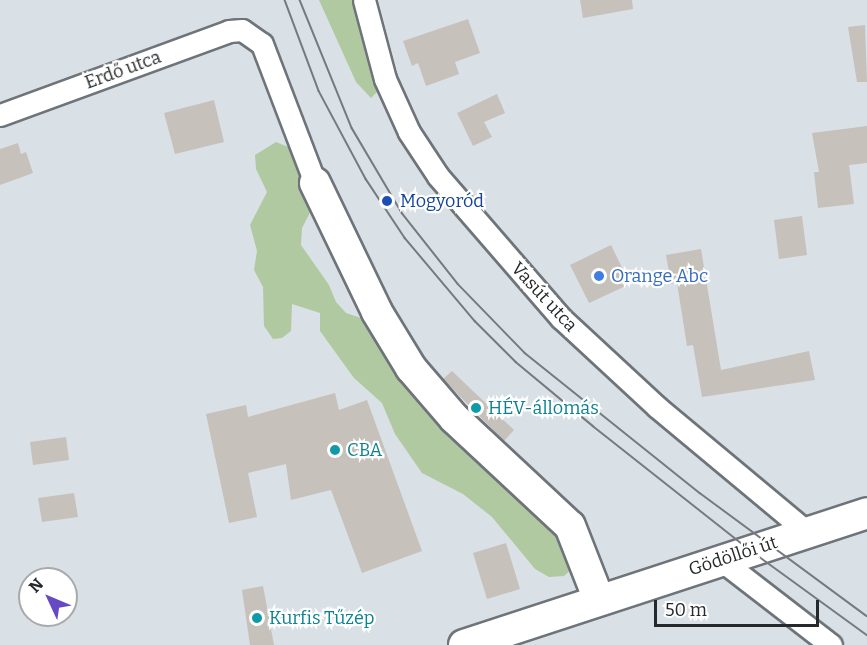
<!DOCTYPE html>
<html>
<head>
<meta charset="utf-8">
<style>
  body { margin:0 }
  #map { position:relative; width:867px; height:645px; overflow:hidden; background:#d9e0e6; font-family:Bitter,serif }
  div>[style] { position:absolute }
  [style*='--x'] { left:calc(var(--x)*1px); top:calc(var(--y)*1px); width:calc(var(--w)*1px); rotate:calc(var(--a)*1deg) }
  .green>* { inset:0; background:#b0c9a1 }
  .building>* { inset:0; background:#c6c1ba }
  .roads { filter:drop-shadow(2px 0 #6e747a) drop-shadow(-2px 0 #6e747a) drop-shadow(0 2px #6e747a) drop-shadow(0 -2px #6e747a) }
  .street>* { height:21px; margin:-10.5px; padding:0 10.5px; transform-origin:10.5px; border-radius:10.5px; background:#fff }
  .secondary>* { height:30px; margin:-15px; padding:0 15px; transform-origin:15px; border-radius:15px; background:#fff }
  .tram>* { height:1.5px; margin:-0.75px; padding:0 0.75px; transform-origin:0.75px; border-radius:0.75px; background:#767a7e }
  .dots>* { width:16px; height:16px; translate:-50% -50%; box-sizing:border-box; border:3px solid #fff; border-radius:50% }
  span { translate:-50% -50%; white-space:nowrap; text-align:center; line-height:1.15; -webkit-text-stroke:4.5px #fff; paint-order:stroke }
  .street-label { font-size:18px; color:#26292b }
  .transit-label { font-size:18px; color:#164399 }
  .left { translate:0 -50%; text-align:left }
  .shop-label { font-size:18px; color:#366cbe }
  .culture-label { font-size:18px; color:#0d838f }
  .north { position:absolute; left:18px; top:567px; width:60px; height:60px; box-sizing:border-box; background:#fff; border:2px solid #a8a9aa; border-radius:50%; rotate:314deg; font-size:16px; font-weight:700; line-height:24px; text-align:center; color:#26292b }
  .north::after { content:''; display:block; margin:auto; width:21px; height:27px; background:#654ac3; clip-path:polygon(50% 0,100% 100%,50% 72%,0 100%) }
  .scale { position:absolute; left:654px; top:600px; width:165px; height:27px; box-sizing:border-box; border:3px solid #26292b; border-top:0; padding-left:8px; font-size:18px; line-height:21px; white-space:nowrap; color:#26292b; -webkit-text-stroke:4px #fff; paint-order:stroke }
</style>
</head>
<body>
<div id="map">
  <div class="green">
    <div style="clip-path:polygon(319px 0,356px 0,379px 90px,371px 98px,356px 82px)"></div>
    <div style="clip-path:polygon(276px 142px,298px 151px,315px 203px,302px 228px,301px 245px,329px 285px,336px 302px,346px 313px,364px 319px,552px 526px,572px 569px,564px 576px,549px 577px,535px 569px,492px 517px,463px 494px,422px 473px,395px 434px,382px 403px,354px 378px,320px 331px,320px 313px,292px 304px,291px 331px,282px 338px,273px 339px,264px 326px,263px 287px,254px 270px,257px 251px,250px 225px,267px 192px,256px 169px,255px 155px)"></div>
  </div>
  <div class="building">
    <div style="clip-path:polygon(580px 0,632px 0,633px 9px,583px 18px)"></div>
    <div style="clip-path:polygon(468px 19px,480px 53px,455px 62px,459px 74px,426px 86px,418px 63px,412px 66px,403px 41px)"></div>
    <div style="clip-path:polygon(865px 25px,867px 82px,857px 82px,848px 27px)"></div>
    <div style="clip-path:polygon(497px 94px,505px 113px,484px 122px,492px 137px,473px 146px,457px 113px)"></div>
    <div style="clip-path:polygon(214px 100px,224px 142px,175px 154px,164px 113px)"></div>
    <div style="clip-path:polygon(867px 126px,867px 163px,849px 165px,854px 204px,818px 208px,814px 172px,819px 172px,812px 133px)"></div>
    <div style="clip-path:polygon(18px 143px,21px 154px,26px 152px,33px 173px,0 185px,0 149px)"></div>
    <div style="clip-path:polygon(802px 216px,807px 255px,779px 259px,774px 220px)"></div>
    <div style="clip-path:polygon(611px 245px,630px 284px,589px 303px,570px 265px)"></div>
    <div style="clip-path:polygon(701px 249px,721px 370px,809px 351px,815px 380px,702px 397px,693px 345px,687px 346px,677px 283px,671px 284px,666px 255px)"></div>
    <div style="clip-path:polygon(452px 371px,514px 430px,504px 441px,443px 379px)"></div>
    <div style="clip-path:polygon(335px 393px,339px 410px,367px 400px,422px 551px,362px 573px,331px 490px,291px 500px,286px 464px,248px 473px,257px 517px,229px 523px,206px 414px,246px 405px,248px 417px)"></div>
    <div style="clip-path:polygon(66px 437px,69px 460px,33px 465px,30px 442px)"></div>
    <div style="clip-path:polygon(74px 493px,78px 517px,42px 522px,38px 498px)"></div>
    <div style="clip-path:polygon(506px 543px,520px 589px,487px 599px,473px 553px)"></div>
    <div style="clip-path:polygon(263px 586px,274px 645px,250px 645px,242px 590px)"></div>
  </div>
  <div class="roads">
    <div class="street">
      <div style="--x:364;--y:0;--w:82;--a:75.1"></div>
      <div style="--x:385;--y:79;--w:58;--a:65.6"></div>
      <div style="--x:409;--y:132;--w:53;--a:56.6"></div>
      <div style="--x:438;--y:176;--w:188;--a:49.1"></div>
      <div style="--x:561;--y:318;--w:131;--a:42.8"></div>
      <div style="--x:657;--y:407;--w:195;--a:39.8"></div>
      <div style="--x:0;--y:115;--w:244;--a:-20.1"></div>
      <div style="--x:229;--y:31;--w:13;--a:-4"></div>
      <div style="--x:242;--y:30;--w:24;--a:35"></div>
      <div style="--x:262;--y:44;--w:149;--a:69.1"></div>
      <div style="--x:721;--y:560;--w:139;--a:37.7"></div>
    </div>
    <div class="secondary">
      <div style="--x:315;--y:183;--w:143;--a:64.3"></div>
      <div style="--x:377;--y:312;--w:66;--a:58.7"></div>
      <div style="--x:411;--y:368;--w:66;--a:49.3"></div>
      <div style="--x:454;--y:418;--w:158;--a:43"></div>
      <div style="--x:570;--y:526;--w:79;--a:68.6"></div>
      <div style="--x:464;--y:645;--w:424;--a:-18.1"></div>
    </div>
  </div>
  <div class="tram">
    <div style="--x:285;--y:0;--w:97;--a:69.5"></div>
    <div style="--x:319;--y:91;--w:100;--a:61.9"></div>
    <div style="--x:366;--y:179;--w:71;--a:56.5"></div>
    <div style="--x:405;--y:238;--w:109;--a:49.9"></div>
    <div style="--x:475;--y:321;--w:58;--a:45"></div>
    <div style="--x:516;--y:362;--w:100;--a:39.7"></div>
    <div style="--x:593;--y:426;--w:200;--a:38.3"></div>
    <div style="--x:750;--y:550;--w:145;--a:36"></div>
    <div style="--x:300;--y:0;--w:138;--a:67.9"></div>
    <div style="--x:352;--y:128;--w:99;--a:59.5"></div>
    <div style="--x:402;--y:213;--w:90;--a:51.7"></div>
    <div style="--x:458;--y:284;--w:96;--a:45.8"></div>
    <div style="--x:525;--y:353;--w:224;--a:38.7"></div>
    <div style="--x:700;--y:493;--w:207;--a:36.4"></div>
  </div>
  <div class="dots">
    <div style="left:387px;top:201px;background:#1a4fb4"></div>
    <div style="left:599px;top:276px;background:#3f7fe0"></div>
    <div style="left:476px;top:408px;background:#0f9aa8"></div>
    <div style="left:335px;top:450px;background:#0f9aa8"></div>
    <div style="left:257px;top:618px;background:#0f9aa8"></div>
  </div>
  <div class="street-label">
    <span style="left:123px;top:70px;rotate:-20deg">Erdő utca</span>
    <span style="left:544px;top:297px;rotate:47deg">Vasút utca</span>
    <span style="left:733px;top:556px;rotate:-18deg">Gödöllői út</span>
  </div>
  <div class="transit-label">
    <span class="left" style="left:400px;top:201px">Mogyoród</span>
  </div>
  <div class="shop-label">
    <span class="left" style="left:611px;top:276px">Orange Abc</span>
  </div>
  <div class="culture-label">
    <span class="left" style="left:488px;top:408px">HÉV-állomás</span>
    <span class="left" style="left:347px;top:450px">CBA</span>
    <span class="left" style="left:269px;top:618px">Kurfis Tűzép</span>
  </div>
  <div class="north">N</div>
  <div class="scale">50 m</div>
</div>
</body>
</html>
